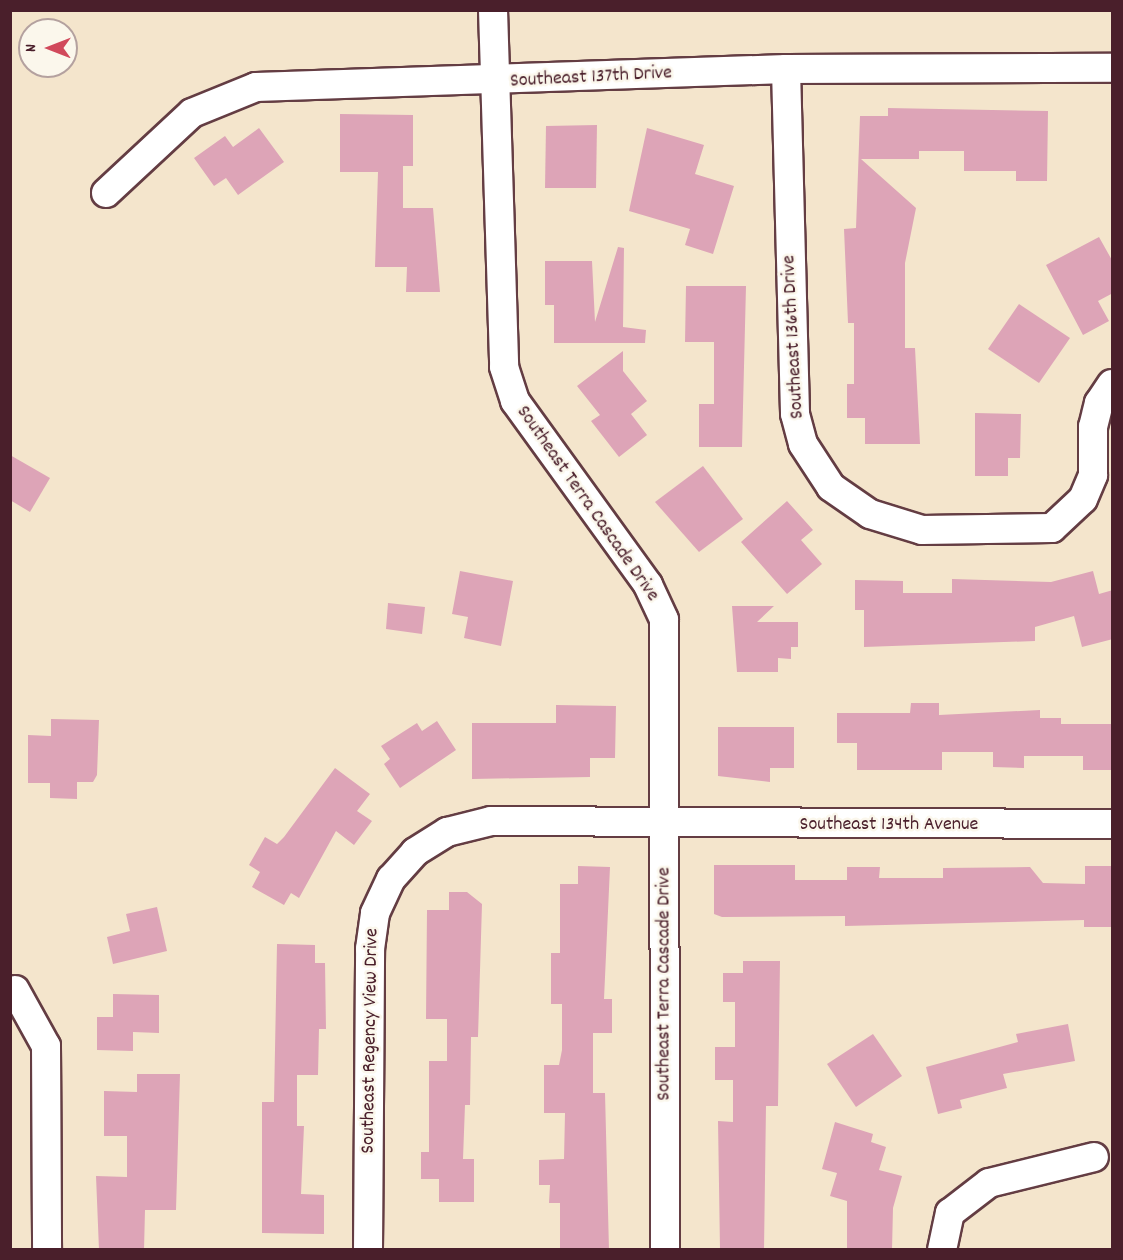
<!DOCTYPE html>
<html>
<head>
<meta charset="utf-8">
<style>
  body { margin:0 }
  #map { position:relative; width:1123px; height:1260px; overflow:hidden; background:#f4e5cc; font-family:Dekko,sans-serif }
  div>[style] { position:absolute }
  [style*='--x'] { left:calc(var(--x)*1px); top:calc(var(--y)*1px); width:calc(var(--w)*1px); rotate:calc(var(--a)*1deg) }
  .building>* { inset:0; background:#dda4b7 }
  .roads { filter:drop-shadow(2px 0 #643d43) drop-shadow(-2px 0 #643d43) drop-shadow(0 2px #643d43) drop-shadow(0 -2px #643d43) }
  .street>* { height:28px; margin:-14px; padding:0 14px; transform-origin:14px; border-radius:14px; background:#fff }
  span { translate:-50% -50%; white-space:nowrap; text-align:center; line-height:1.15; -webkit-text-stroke:5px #fbf7ec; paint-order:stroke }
  .street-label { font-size:20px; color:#4a1f2b }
  .frame { position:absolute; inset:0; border:12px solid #4a1f2b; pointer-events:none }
  .north { position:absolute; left:18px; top:18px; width:60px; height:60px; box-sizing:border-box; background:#fbf7ec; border:2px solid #b4a19f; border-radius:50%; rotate:270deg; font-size:16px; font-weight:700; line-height:24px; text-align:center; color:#4a1f2b }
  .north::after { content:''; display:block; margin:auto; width:21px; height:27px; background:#d1495b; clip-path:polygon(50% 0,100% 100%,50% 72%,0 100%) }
</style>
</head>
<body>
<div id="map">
  <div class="building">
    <div style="clip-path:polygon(888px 108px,1048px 111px,1047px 181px,1016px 181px,1016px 171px,964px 171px,964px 151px,919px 151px,919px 159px,861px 159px,916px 208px,905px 263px,905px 348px,915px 348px,920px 444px,865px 444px,865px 418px,847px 418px,847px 384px,854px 384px,854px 323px,848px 323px,844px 229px,856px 228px,860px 116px,888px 116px)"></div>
    <div style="clip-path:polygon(340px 114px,413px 115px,413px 166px,403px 166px,403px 208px,433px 208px,440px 292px,406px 292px,407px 267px,375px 267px,378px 172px,340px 172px)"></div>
    <div style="clip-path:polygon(597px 125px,596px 188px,545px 188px,546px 126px)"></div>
    <div style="clip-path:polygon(259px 128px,284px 162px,238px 195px,226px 178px,214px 186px,194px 158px,225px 136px,233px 147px)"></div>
    <div style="clip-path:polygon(647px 128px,704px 145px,695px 174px,734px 186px,713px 254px,685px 245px,690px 229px,629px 211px)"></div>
    <div style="clip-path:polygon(1099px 237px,1113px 262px,1113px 293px,1098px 301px,1109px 321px,1083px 335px,1046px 265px)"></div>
    <div style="clip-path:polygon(618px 247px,624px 248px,623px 327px,646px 330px,645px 343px,554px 343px,554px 305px,545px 305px,545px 261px,592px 261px,595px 322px)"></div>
    <div style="clip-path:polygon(686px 286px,746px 286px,742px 447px,699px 447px,699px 404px,714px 404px,714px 342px,685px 342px)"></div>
    <div style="clip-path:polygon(1019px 304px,1070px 338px,1039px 383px,988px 349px)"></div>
    <div style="clip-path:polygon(623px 351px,623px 371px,647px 401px,631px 414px,647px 435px,619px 457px,591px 421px,600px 415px,577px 386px)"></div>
    <div style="clip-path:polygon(975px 413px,1021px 414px,1020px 458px,1008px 458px,1008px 476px,975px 476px)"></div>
    <div style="clip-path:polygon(10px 455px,50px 478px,30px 512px,10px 500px)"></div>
    <div style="clip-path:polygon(703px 466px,743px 519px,699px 552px,655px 502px)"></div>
    <div style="clip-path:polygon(787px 501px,813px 530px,801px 540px,822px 564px,787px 594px,741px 542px)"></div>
    <div style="clip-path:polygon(460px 571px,513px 581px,501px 646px,464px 638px,468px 617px,452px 614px)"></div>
    <div style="clip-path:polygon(1093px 571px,1099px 594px,1113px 590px,1113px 639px,1082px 647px,1074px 616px,1035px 627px,1035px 641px,864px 647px,864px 610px,855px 610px,855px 580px,903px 581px,903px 593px,952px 593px,952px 579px,1051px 582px)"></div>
    <div style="clip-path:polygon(388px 603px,425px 607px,422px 634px,386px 629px)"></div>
    <div style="clip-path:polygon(732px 606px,774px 606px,757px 622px,798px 622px,798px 647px,791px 647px,791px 659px,778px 658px,778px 672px,737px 672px)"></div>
    <div style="clip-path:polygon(911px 703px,939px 703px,939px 715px,1040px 710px,1040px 718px,1061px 718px,1061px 724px,1113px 724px,1113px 770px,1083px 770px,1083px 756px,1024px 756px,1024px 768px,993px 767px,993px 752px,942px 752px,942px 770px,857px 770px,857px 743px,837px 743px,837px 713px,910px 713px)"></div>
    <div style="clip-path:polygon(556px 705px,616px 706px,615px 758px,590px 758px,590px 777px,472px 779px,472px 723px,556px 723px)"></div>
    <div style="clip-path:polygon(51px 719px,99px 720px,97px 775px,93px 782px,77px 782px,77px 799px,50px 798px,50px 783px,28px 783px,28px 735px,51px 736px)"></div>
    <div style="clip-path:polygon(437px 721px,456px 750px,400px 788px,384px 764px,390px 759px,381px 746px,417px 723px,422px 731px)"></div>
    <div style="clip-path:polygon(718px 727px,794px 727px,794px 768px,770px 768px,770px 782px,718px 776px)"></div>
    <div style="clip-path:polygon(335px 768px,370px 794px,357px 811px,372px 821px,354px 845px,336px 831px,299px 898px,291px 893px,284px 905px,252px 887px,260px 872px,249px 865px,265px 837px,277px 844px,284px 837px)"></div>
    <div style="clip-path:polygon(714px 865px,795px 865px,795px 880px,847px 880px,847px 867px,880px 867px,879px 878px,943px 878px,943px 868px,1030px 867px,1043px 883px,1085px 884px,1085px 866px,1113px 866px,1113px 927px,1084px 927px,1084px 920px,845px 926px,845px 916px,722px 917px,714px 914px)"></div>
    <div style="clip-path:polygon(578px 866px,610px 867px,604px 999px,612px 999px,612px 1033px,593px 1033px,593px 1093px,605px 1093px,609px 1250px,560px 1250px,560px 1203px,549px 1203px,550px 1185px,539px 1185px,539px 1160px,564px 1159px,565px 1113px,544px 1113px,544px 1065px,559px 1065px,562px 1050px,562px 1004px,551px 1004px,551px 953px,560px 953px,560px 884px,578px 884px)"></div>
    <div style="clip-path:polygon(449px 892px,467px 892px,482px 904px,478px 1037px,471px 1037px,470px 1105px,465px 1105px,463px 1159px,474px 1159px,474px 1202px,439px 1202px,439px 1179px,421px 1179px,421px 1152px,429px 1152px,429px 1061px,447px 1061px,447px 1019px,426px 1019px,427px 910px,449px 910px)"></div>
    <div style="clip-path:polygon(157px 907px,167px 951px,113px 964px,107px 937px,130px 931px,126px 914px)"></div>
    <div style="clip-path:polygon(277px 944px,315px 945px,315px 963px,325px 963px,326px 1029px,319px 1029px,318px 1075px,297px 1075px,297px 1126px,304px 1126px,301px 1194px,324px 1195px,324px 1234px,262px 1233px,262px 1102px,274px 1102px)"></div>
    <div style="clip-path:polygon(743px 961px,780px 961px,778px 1106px,766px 1106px,764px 1250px,720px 1250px,718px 1121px,733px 1122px,733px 1080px,715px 1080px,715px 1047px,735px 1047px,735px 1002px,723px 1002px,723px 973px,743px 973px)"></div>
    <div style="clip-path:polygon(113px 994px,159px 995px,159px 1033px,133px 1032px,133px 1051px,97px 1050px,97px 1017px,113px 1017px)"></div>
    <div style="clip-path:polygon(1068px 1024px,1075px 1061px,1003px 1074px,1007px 1088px,960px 1100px,962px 1108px,938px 1114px,926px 1067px,1018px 1042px,1016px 1034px)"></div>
    <div style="clip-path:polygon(873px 1034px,902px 1076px,856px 1107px,827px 1064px)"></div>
    <div style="clip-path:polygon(137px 1074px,180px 1074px,176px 1210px,145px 1210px,144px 1250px,99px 1250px,96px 1176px,127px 1177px,127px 1136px,104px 1136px,104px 1091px,137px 1092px)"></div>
    <div style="clip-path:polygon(835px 1122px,873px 1134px,871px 1142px,886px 1147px,879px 1170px,902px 1176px,893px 1208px,892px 1250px,847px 1250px,847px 1201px,830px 1196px,837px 1173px,822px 1169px)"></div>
  </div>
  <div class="roads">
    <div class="street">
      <div style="--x:493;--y:10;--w:357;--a:88.2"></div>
      <div style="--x:504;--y:367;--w:36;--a:72"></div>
      <div style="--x:515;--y:401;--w:227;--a:54.1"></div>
      <div style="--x:648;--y:585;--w:38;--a:65"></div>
      <div style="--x:664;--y:620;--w:630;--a:89.91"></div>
      <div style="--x:786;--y:69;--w:345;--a:88.5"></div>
      <div style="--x:795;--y:414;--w:31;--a:75"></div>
      <div style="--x:803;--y:444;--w:51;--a:56.9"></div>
      <div style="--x:831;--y:487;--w:47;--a:34.7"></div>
      <div style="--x:870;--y:514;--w:54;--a:17.1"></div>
      <div style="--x:922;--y:530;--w:130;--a:-0.9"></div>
      <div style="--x:1052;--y:528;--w:42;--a:-43.1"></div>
      <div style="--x:1083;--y:499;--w:26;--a:-67"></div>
      <div style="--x:1093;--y:475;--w:48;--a:-90"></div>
      <div style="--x:1093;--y:427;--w:25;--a:-76"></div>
      <div style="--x:1099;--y:403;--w:23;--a:-56"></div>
      <div style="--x:106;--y:193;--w:117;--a:-42.9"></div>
      <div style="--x:192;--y:113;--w:69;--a:-22.1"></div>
      <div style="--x:256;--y:87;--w:530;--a:-1.95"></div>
      <div style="--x:786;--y:69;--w:326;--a:-0.2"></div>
      <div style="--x:15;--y:990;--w:64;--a:61"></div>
      <div style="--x:46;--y:1046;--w:204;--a:89.7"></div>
      <div style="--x:368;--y:1250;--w:301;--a:-89.6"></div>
      <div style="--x:370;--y:949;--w:36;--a:-82"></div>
      <div style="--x:375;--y:913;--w:38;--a:-65"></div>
      <div style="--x:391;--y:879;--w:36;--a:-48"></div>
      <div style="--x:415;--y:852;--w:38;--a:-32"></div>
      <div style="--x:447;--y:832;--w:45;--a:-14"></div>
      <div style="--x:491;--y:821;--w:621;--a:0.28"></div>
      <div style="--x:942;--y:1250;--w:38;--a:-78"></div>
      <div style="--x:950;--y:1213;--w:49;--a:-37.6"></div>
      <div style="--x:989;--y:1183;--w:108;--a:-13.9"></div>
    </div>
  </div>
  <div class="street-label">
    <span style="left:591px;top:78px;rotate:-3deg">Southeast 137th Drive</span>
    <span style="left:794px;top:337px;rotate:-93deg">Southeast 136th Drive</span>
    <span style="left:587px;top:504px;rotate:55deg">Southeast Terra Cascade Drive</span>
    <span style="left:889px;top:825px">Southeast 134th Avenue</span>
    <span style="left:665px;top:984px;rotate:-90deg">Southeast Terra Cascade Drive</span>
    <span style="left:371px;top:1041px;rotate:-89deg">Southeast Regency View Drive</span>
  </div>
  <div class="frame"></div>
  <div class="north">N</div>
</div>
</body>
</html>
